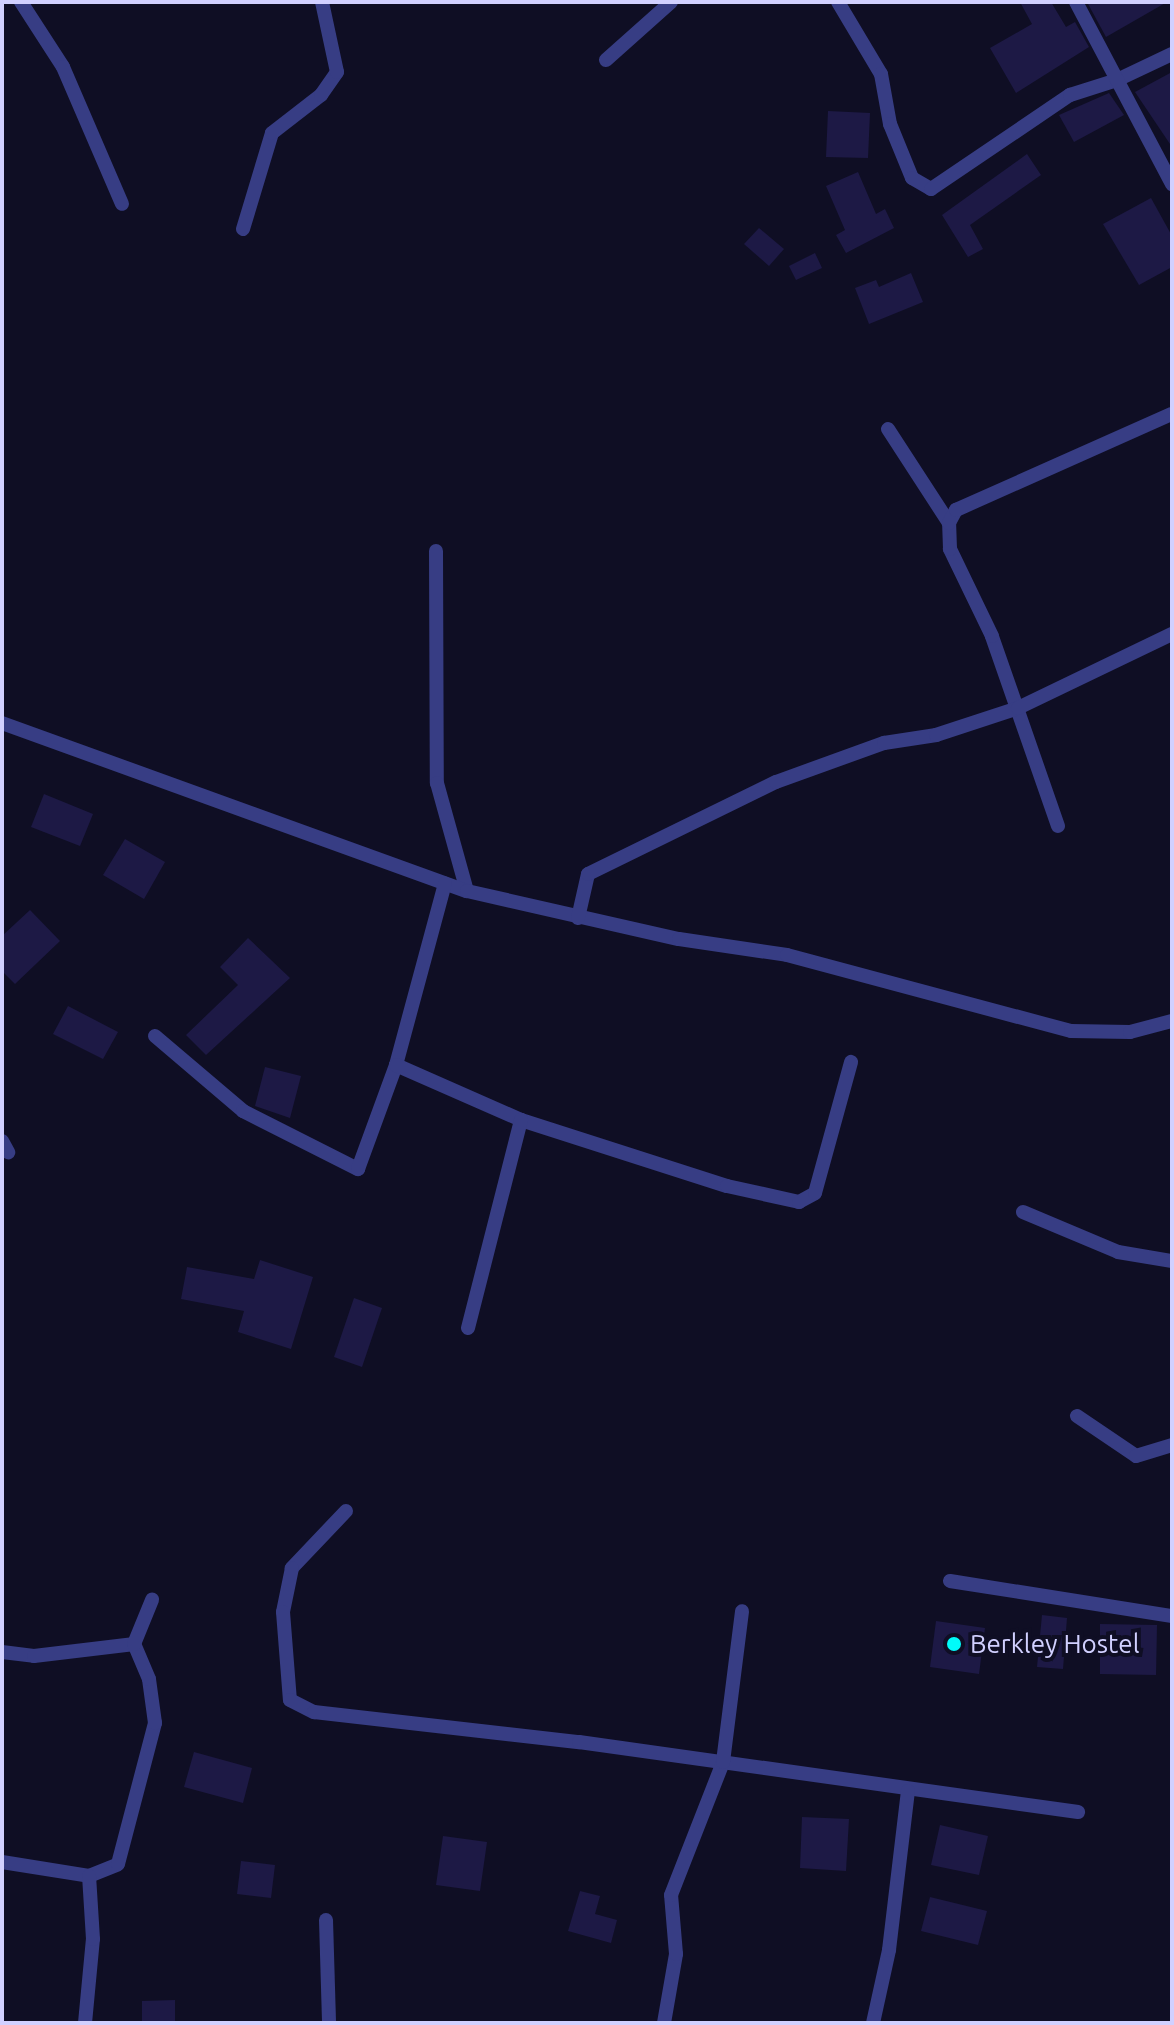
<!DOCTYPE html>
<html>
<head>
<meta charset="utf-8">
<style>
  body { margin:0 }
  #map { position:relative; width:1174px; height:2025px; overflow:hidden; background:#0f0e24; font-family:Ubuntu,sans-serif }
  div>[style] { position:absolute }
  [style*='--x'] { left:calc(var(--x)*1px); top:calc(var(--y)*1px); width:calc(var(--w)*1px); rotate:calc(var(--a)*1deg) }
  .building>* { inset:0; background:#1d1945 }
  .street>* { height:14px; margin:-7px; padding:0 7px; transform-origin:7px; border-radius:7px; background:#373d84 }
  .dots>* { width:22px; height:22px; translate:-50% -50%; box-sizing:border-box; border:4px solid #0f0e24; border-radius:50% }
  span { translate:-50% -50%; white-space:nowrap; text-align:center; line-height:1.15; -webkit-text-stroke:8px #0f0e24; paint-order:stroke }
  .poi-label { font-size:26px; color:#d1d0ff }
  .left { translate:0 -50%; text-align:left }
  .frame { position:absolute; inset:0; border:4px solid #d1d0ff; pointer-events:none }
</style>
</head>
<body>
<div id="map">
  <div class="building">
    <div style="clip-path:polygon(1020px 2px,1051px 2px,1066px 27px,1075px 22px,1089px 47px,1016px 93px,990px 48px,1032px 24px)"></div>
    <div style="clip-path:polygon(1087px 2px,1167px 2px,1106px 37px)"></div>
    <div style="clip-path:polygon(1172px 72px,1172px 147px,1135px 92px)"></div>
    <div style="clip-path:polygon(1109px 93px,1124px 115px,1074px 142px,1059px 115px)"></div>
    <div style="clip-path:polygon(828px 111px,870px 113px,868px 158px,826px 157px)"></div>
    <div style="clip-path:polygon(1027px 154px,1041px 175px,970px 225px,983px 249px,968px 257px,942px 215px)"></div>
    <div style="clip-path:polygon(858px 172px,876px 214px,885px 209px,894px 228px,846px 253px,836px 235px,845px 230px,826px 186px)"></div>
    <div style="clip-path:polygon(1151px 198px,1172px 236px,1172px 267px,1139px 285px,1103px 224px)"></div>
    <div style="clip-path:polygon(759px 228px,784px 249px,769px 266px,744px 244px)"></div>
    <div style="clip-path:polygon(815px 253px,822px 268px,796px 280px,789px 266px)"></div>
    <div style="clip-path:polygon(911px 273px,923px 302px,869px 324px,855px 288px,876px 280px,879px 287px)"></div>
    <div style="clip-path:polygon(44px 794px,93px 814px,80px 846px,31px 827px)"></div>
    <div style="clip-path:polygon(125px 839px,165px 862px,144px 899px,103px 875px)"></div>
    <div style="clip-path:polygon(30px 910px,60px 941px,15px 984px,2px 971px,2px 936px)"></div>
    <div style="clip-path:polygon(248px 938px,290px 978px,206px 1055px,186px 1035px,238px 985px,220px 967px)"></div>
    <div style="clip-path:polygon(68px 1006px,118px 1032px,103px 1059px,53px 1034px)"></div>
    <div style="clip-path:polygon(265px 1067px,301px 1076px,290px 1118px,255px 1106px)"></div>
    <div style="clip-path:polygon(260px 1260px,313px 1277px,291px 1349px,238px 1332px,244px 1311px,181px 1299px,187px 1267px,254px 1279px)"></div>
    <div style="clip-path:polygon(354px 1298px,382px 1308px,362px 1367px,334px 1357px)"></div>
    <div style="clip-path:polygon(1042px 1615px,1067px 1618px,1063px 1669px,1037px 1667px)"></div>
    <div style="clip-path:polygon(936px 1621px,985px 1628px,979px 1674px,930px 1667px)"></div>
    <div style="clip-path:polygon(1100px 1624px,1157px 1625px,1156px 1675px,1100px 1674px)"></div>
    <div style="clip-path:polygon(194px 1752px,252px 1768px,243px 1803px,184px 1787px)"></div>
    <div style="clip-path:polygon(802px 1817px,849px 1819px,846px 1871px,800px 1868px)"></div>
    <div style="clip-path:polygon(940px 1825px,988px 1836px,979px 1875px,931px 1865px)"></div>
    <div style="clip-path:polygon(443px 1836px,487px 1842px,480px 1891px,436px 1885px)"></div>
    <div style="clip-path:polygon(241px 1861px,275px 1865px,271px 1898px,237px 1894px)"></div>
    <div style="clip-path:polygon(580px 1891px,600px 1896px,595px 1914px,617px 1920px,611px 1943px,568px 1931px)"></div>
    <div style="clip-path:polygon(930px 1897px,987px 1911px,978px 1945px,921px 1931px)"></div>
    <div style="clip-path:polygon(175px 2000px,175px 2023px,142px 2023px,142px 2001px)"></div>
  </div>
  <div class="street">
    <div style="--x:21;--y:2;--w:77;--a:57.1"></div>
    <div style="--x:63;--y:67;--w:149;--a:66.7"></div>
    <div style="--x:838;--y:2;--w:84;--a:59.2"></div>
    <div style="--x:881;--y:74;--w:51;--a:79.8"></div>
    <div style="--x:890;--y:124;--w:58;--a:67.8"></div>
    <div style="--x:912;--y:178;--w:22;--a:30"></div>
    <div style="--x:931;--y:189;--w:168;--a:-34.1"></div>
    <div style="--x:1070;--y:95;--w:49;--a:-17.7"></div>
    <div style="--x:1117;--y:80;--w:61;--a:-25.3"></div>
    <div style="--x:1076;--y:2;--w:206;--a:62.2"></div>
    <div style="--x:606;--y:60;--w:87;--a:-41.7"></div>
    <div style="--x:243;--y:229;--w:100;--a:-73.2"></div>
    <div style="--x:272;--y:133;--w:62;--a:-37.8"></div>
    <div style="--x:321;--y:95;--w:28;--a:-55"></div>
    <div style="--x:337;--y:72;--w:72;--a:-102.1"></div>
    <div style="--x:888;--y:429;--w:112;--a:57"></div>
    <div style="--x:436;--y:551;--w:232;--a:89.8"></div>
    <div style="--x:437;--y:783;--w:112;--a:74.5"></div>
    <div style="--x:2;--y:723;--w:494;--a:19.9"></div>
    <div style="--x:467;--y:891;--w:217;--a:12.8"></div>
    <div style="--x:679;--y:939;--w:109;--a:8.4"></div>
    <div style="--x:787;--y:955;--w:294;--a:15"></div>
    <div style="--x:1071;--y:1031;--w:59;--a:1"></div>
    <div style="--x:1130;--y:1032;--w:43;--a:-14.7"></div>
    <div style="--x:1058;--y:826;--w:201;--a:-109.2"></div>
    <div style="--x:992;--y:636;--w:97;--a:-115.8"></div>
    <div style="--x:950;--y:549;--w:26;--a:-92"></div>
    <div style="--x:949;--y:523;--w:15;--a:-62"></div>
    <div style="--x:956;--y:510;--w:236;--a:-24"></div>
    <div style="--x:578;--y:918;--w:45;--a:-77.2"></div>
    <div style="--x:588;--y:874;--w:209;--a:-26.1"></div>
    <div style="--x:776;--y:782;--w:115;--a:-19.9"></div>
    <div style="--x:884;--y:743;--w:53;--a:-8.7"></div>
    <div style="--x:936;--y:735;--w:86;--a:-18.2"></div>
    <div style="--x:1018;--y:708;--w:171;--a:-25.7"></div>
    <div style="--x:155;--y:1036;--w:116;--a:40.4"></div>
    <div style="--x:243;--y:1111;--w:129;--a:26.8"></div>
    <div style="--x:358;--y:1169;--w:111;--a:-69.9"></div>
    <div style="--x:396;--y:1065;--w:188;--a:-74.9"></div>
    <div style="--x:396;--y:1065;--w:137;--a:23.7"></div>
    <div style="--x:521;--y:1120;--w:216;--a:17.8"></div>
    <div style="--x:727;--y:1186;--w:74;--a:12.5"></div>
    <div style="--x:799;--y:1202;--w:18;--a:-29"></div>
    <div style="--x:815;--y:1193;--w:136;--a:-74.6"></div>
    <div style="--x:2;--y:1141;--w:13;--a:61"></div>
    <div style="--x:1023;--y:1212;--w:103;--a:22.8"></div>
    <div style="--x:1118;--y:1252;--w:55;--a:9.5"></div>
    <div style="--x:468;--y:1328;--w:215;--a:-75.7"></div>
    <div style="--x:1077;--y:1416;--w:71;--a:34.1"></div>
    <div style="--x:1136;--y:1456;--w:38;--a:-17"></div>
    <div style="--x:346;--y:1511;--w:79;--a:133.5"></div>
    <div style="--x:292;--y:1568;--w:45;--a:101.6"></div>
    <div style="--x:283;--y:1612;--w:88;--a:85.5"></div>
    <div style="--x:290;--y:1700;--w:27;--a:27"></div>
    <div style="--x:314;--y:1712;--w:267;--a:6.5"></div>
    <div style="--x:579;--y:1742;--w:504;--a:7.99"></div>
    <div style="--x:950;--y:1581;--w:225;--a:9"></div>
    <div style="--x:2;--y:1652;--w:32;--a:7"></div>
    <div style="--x:34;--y:1656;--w:101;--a:-6.8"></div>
    <div style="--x:2;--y:1862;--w:88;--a:9.1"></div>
    <div style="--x:89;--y:1876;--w:31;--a:-22"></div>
    <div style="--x:118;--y:1864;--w:146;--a:-75.3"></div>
    <div style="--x:155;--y:1723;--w:44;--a:-97.8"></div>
    <div style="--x:149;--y:1679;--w:38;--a:-113"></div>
    <div style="--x:134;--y:1644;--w:48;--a:-67.8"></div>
    <div style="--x:326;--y:1920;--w:103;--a:88.3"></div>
    <div style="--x:85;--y:2023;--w:84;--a:-84.6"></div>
    <div style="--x:93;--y:1939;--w:63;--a:-93.6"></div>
    <div style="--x:664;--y:2023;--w:70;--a:-80.1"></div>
    <div style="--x:676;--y:1954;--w:59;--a:-94.8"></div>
    <div style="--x:671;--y:1895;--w:143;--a:-68.6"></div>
    <div style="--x:723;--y:1762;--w:152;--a:-82.8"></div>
    <div style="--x:873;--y:2023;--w:75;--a:-77.6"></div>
    <div style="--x:889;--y:1950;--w:160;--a:-83.2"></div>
  </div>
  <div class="dots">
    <div style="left:954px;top:1644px;background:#00fbfa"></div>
  </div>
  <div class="poi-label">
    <span class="left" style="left:970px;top:1644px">Berkley Hostel</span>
  </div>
  <div class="frame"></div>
</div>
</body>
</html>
